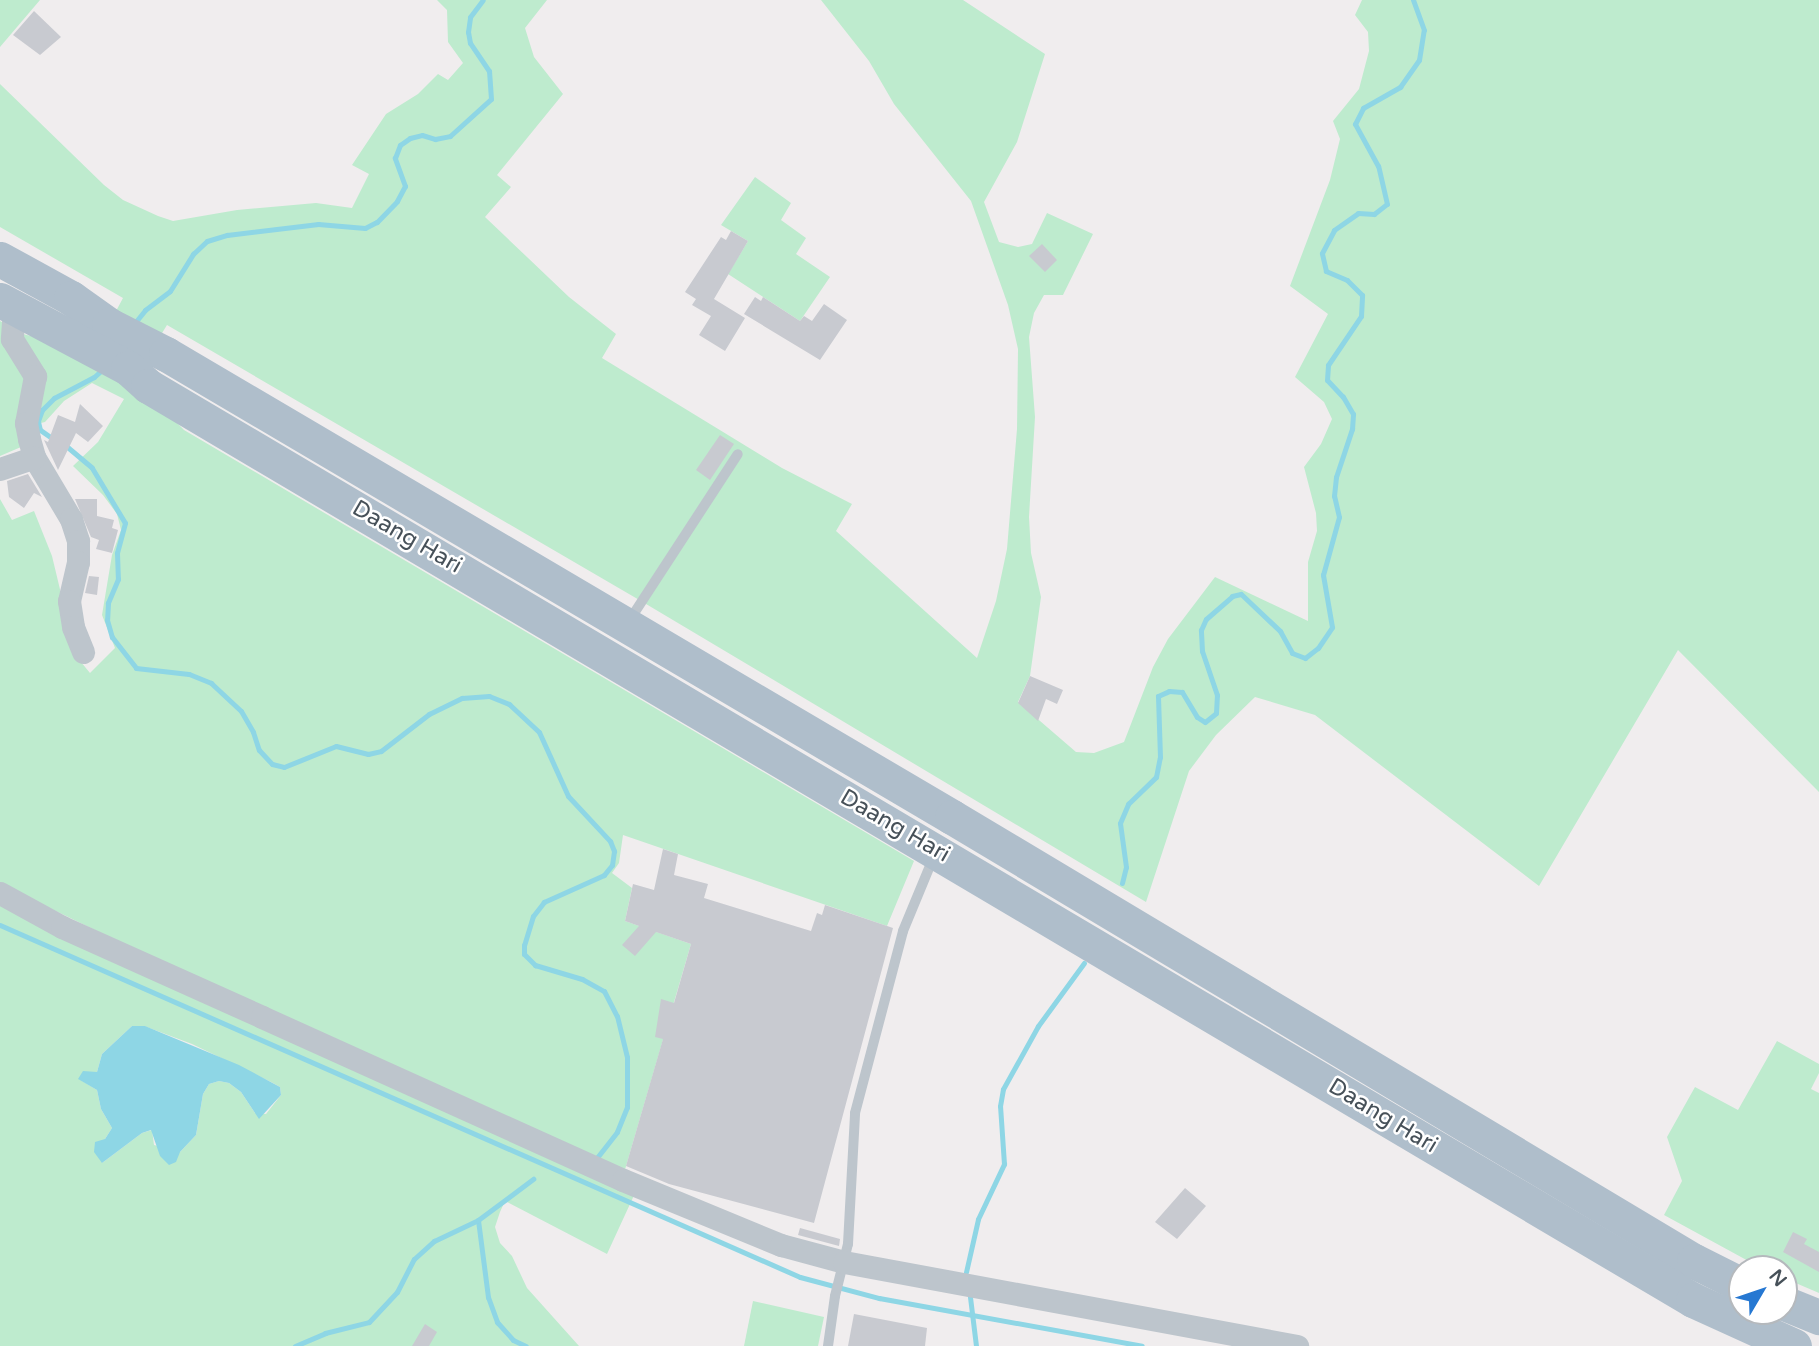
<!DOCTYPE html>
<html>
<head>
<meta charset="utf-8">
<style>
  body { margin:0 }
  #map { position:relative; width:1819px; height:1346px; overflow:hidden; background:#f0edee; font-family:"Varela Round",sans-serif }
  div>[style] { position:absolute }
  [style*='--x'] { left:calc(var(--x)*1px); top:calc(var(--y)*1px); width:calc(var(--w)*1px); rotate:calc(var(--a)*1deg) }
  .green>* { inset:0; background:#beebce }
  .water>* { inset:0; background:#8ed6e5 }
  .stream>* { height:5px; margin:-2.5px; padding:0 2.5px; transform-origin:2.5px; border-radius:2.5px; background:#8ed6e5 }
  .building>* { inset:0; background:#c8cad0 }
  .service>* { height:10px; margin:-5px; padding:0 5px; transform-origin:5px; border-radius:5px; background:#bdc5cc }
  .minor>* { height:23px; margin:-11.5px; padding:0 11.5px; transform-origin:11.5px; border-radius:11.5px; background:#bdc5cc }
  .primary>* { height:35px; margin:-17.5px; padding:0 17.5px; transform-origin:17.5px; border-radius:17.5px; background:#afbecb }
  span { translate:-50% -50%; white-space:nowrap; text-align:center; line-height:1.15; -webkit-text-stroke:5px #fff; paint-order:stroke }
  .street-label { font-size:23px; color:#475159 }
  .north { position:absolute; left:1728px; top:1255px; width:70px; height:70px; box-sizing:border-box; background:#fff; border:2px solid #b5b9bd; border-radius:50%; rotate:51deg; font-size:19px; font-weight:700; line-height:28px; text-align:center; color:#475159 }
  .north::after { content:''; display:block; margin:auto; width:24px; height:32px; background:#2678d2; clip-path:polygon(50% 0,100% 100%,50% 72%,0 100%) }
</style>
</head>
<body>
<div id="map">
  <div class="green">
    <div style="clip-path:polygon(0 0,40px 0,0 47px)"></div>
    <div style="clip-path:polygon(437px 0,547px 0,525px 28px,534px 57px,563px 94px,497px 175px,511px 187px,485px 217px,569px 297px,616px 334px,602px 358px,782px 468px,852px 504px,836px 531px,977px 658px,996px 601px,1007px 549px,1017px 429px,1018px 349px,1008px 305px,971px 201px,894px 104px,869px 61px,821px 0,963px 0,1045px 54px,1017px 142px,984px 202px,999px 242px,1018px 247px,1032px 244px,1047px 213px,1093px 234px,1063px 295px,1044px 295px,1034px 313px,1029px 337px,1035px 417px,1029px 517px,1031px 553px,1041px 597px,1030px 676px,1018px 702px,1076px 752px,1094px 753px,1124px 742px,1153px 667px,1168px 639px,1215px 577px,1308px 621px,1308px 562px,1317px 531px,1316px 513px,1304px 467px,1321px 444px,1332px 419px,1324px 402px,1295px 377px,1328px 314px,1290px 286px,1330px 180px,1340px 139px,1333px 121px,1359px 89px,1369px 51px,1368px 32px,1355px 15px,1362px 0,1819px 0,1819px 792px,1678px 650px,1539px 886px,1315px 715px,1255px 697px,1216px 735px,1189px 771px,1146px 902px,641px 601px,167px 325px,159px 338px,115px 313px,123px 298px,0 227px,0 84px,104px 185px,123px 200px,158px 216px,173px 221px,237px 210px,316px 203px,352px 208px,369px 174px,352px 165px,386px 114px,418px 94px,438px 74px,448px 80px,463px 63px,448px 42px,447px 10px)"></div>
    <div style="clip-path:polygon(755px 177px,791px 203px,781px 220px,806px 238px,796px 254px,830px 277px,800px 321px,728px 274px,748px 241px,721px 225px)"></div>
    <div style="clip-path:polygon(0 321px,23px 334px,70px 346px,145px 390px,184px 430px,914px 861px,887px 926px,623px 835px,619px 863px,612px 873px,632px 888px,625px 921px,691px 944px,624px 1173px,256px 1008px,0 884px,0 499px,12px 520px,34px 511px,52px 556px,76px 656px,90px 673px,115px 648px,102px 615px,112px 555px,121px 530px,117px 514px,103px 495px,73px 466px,98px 442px,124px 399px,92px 383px,64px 401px,45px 422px,20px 428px,21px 447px,0 456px)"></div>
    <div style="clip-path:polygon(evenodd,0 901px,636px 1191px,607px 1254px,505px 1201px,500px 1212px,495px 1227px,500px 1243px,512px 1256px,527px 1288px,579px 1346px,0 1346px,0 901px,132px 1026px,144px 1026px,192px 1044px,271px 1082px,280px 1087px,281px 1095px,266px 1114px,255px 1113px,241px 1092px,229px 1083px,219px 1081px,209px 1084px,203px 1094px,196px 1135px,180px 1152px,154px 1145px,152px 1130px,142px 1133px,102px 1163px,105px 1139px,112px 1128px,101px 1109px,97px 1090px,79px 1079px,97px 1072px,102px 1054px,132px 1026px)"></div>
    <div style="clip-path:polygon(1777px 1041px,1819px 1064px,1819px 1073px,1811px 1089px,1819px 1093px,1819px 1293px,1784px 1278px,1784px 1269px,1763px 1269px,1664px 1215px,1682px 1181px,1667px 1137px,1695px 1087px,1738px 1110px)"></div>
    <div style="clip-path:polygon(753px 1301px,824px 1317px,818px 1346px,744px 1346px)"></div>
  </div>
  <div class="water">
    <div style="clip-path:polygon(132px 1026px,145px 1026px,239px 1065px,280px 1087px,281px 1095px,259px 1119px,241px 1092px,229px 1083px,219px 1081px,209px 1084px,203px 1094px,196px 1135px,180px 1152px,176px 1162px,169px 1165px,160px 1156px,151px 1130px,142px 1133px,102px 1163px,94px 1152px,95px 1142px,105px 1139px,112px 1128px,101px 1109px,97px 1090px,78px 1079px,83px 1071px,97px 1072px,102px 1054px)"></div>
  </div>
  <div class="stream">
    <div style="--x:133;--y:325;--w:19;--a:-51"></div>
    <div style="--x:145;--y:310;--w:31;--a:-37"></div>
    <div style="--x:170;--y:291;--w:44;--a:-58.1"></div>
    <div style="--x:193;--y:254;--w:19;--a:-43"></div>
    <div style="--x:207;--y:241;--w:21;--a:-17"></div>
    <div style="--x:227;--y:235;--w:92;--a:-6.9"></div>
    <div style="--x:318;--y:224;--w:47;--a:4.9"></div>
    <div style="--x:365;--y:228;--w:13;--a:-27"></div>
    <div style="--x:377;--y:222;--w:29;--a:-46"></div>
    <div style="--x:397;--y:201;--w:17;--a:-62"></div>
    <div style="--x:405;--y:186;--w:30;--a:-110"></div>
    <div style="--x:395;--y:158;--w:14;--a:-69"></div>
    <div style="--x:400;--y:145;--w:12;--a:-35"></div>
    <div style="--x:410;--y:138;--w:12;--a:-14"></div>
    <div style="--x:422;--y:135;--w:14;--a:17"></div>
    <div style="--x:435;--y:139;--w:15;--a:-11"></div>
    <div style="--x:450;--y:136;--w:55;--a:-42.1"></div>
    <div style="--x:491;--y:99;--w:28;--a:-94"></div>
    <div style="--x:489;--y:71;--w:34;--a:-124"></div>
    <div style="--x:470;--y:43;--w:11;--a:-100"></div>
    <div style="--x:468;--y:32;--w:15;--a:-82"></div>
    <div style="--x:470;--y:17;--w:21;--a:-53"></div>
    <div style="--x:56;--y:441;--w:19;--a:-145"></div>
    <div style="--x:40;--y:430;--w:9;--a:-103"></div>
    <div style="--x:38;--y:421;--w:12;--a:-70"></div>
    <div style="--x:42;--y:410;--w:17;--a:-45"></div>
    <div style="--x:54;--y:398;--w:45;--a:-27.7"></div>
    <div style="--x:94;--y:377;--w:13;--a:-42"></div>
    <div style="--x:65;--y:445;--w:35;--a:40"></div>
    <div style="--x:92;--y:468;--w:64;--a:59"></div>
    <div style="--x:125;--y:523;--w:31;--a:105"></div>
    <div style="--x:117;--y:553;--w:26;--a:88"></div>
    <div style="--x:118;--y:579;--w:26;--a:113"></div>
    <div style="--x:108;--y:603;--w:17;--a:93"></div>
    <div style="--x:107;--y:620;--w:18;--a:74"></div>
    <div style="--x:112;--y:637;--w:39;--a:52"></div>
    <div style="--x:136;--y:668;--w:53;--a:6.5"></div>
    <div style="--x:189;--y:674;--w:24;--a:22"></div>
    <div style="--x:211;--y:683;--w:41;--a:43"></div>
    <div style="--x:241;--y:711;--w:24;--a:60"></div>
    <div style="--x:253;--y:732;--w:19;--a:72"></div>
    <div style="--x:259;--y:750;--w:19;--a:47"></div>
    <div style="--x:272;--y:764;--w:12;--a:14"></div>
    <div style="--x:284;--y:767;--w:56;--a:-22"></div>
    <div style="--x:336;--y:746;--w:33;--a:14"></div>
    <div style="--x:368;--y:754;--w:13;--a:-13"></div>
    <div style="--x:381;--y:751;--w:61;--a:-37.6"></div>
    <div style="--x:429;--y:714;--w:37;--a:-26"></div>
    <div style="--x:462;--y:698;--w:27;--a:-4"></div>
    <div style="--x:489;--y:696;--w:22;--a:22"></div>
    <div style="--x:509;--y:704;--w:41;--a:43"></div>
    <div style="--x:539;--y:732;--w:70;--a:65.6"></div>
    <div style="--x:568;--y:796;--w:62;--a:47"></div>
    <div style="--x:610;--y:841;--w:11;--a:68"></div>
    <div style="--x:614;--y:851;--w:14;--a:98"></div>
    <div style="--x:612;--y:865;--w:13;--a:129"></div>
    <div style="--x:604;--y:875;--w:66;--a:155.8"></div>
    <div style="--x:544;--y:902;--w:18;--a:128"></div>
    <div style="--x:533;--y:916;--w:30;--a:107"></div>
    <div style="--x:524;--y:945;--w:9;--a:90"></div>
    <div style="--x:524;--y:954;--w:16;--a:45"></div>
    <div style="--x:535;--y:965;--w:49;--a:16.6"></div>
    <div style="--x:582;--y:979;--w:25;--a:29"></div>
    <div style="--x:604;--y:991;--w:28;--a:63"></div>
    <div style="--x:617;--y:1016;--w:42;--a:76.3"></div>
    <div style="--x:627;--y:1057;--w:50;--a:90"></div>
    <div style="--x:627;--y:1107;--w:27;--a:112"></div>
    <div style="--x:617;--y:1132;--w:34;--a:128"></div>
    <div style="--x:1122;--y:883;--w:16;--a:-76"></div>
    <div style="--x:1126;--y:867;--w:44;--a:-97.8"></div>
    <div style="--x:1120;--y:823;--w:21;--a:-67"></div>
    <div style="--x:1128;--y:804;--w:39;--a:-44"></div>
    <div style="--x:1156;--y:777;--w:20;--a:-79"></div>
    <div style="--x:1160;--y:757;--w:61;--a:-91.9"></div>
    <div style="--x:1158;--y:696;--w:12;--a:-24"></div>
    <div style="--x:1169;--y:691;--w:13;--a:4"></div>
    <div style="--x:1182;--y:692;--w:29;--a:59"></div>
    <div style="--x:1197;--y:717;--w:9;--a:32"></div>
    <div style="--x:1205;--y:722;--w:14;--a:-39"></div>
    <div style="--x:1216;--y:713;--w:18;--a:-87"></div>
    <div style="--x:1217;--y:695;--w:46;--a:-108.8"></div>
    <div style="--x:1202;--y:651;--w:21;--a:-93"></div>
    <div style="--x:1201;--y:630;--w:12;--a:-66"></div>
    <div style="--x:1206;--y:619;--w:35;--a:-41"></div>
    <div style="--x:1232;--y:596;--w:9;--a:-13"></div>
    <div style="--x:1241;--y:594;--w:54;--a:43.5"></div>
    <div style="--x:1280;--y:631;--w:25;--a:61"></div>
    <div style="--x:1292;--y:653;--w:14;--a:21"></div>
    <div style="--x:1305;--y:658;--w:16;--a:-38"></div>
    <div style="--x:1318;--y:648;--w:25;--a:-56"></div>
    <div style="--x:1332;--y:627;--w:53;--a:-99.8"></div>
    <div style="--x:1323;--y:575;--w:60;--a:-74.6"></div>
    <div style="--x:1339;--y:517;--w:22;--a:-103"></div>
    <div style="--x:1334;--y:496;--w:19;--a:-84"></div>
    <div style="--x:1336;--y:477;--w:51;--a:-71.6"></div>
    <div style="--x:1352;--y:429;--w:15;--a:-86"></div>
    <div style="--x:1353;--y:414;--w:20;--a:-120"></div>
    <div style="--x:1343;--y:397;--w:23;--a:-133"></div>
    <div style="--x:1327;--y:380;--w:15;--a:-86"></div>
    <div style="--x:1328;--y:365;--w:59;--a:-56"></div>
    <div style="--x:1361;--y:316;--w:21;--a:-87"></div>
    <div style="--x:1362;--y:295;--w:21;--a:-135"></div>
    <div style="--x:1347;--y:280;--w:23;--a:-157"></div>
    <div style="--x:1326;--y:271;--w:18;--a:-103"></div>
    <div style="--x:1322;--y:253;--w:26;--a:-62"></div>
    <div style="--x:1334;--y:230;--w:29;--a:-35"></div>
    <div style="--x:1358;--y:213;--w:16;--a:4"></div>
    <div style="--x:1374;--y:214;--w:16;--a:-38"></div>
    <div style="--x:1387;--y:204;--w:39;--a:-103"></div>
    <div style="--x:1378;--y:166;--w:48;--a:-118.7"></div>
    <div style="--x:1355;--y:124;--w:18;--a:-63"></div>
    <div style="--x:1363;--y:108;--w:43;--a:-29.6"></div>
    <div style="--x:1400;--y:87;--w:33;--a:-55"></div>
    <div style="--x:1419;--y:60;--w:30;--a:-81"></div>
    <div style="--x:1424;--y:30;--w:32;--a:-110"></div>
    <div style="--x:0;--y:925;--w:874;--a:23.75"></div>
    <div style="--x:800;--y:1277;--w:82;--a:14.9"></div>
    <div style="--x:879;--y:1298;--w:267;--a:10.3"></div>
    <div style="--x:478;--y:1220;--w:78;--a:82.6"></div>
    <div style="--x:488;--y:1297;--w:27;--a:70"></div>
    <div style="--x:497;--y:1322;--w:24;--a:48"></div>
    <div style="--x:513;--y:1340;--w:14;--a:25"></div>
    <div style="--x:966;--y:1272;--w:54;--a:-77.2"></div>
    <div style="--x:978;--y:1219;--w:61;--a:-64.7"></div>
    <div style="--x:1004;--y:1164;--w:58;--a:-93.9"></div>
    <div style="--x:1000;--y:1106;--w:17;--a:-80"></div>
    <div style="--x:1003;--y:1089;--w:72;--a:-60.9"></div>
    <div style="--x:1038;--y:1026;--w:78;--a:-53.9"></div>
    <div style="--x:970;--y:1297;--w:49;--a:83"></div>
    <div style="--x:295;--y:1346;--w:33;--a:-23"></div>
    <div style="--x:325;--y:1333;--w:45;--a:-14"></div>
    <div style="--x:369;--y:1322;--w:41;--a:-47"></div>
    <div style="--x:397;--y:1292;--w:37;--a:-63"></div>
    <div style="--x:414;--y:1259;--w:27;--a:-42"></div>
    <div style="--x:434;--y:1241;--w:49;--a:-25.5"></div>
    <div style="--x:478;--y:1220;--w:69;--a:-36.7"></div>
  </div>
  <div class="building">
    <div style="clip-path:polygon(34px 11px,61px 37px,40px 55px,13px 35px)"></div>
    <div style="clip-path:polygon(731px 231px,748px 241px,714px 299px,745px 318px,725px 351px,699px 335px,711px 316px,692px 305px,696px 299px,685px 292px,721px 237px,726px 240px)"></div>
    <div style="clip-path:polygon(1042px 244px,1057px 260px,1045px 272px,1029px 256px)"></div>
    <div style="clip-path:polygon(755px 297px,761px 301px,763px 297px,800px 321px,804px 316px,812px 321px,824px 304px,847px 320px,820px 360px,744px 314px)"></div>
    <div style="clip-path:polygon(80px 404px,103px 426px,88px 442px,76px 433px,58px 470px,44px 440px,48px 442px,58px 415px,75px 422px)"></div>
    <div style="clip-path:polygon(720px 435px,734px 444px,710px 480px,696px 470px)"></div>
    <div style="clip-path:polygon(28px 474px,42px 497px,34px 493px,24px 508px,9px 497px,7px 481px)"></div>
    <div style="clip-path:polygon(75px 499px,97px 499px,97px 516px,114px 520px,112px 528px,118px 530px,112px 553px,96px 549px,99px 540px,91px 537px)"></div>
    <div style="clip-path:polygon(89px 576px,99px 577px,97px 595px,85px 593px)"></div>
    <div style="clip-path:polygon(1030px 676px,1063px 690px,1057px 704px,1046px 699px,1038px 721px,1018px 703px)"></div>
    <div style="clip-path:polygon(663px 849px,678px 854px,674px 875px,708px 884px,704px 898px,811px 931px,817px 913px,822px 915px,825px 905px,893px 928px,814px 1223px,669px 1184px,626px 1166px,663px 1039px,655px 1037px,661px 999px,674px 1003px,691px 944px,656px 932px,635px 956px,622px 945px,639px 926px,625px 921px,633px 884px,654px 890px)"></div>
    <div style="clip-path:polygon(1185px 1188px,1206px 1206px,1177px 1239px,1155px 1222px)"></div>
    <div style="clip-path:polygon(800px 1228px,840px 1239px,839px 1246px,798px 1235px)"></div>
    <div style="clip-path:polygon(1793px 1232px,1807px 1239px,1804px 1244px,1819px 1252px,1819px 1272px,1783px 1252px)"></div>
    <div style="clip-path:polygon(854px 1314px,927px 1328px,925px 1346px,848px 1346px)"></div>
    <div style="clip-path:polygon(425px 1324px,437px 1332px,429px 1346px,412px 1346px)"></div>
  </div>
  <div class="service">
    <div style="--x:629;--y:621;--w:199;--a:-56.9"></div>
    <div style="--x:828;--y:1346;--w:50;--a:-82"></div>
    <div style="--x:835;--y:1296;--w:54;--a:-76"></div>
    <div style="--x:848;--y:1244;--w:131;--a:-86.9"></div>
    <div style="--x:855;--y:1113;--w:188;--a:-75.2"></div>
    <div style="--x:903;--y:931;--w:81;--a:-67.5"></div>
  </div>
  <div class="minor">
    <div style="--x:14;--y:308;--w:31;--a:94"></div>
    <div style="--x:12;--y:339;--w:44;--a:58.1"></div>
    <div style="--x:35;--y:376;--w:48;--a:100.8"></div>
    <div style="--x:26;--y:423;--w:16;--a:79"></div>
    <div style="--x:29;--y:439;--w:19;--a:74"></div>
    <div style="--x:34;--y:457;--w:72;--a:59.2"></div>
    <div style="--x:71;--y:519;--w:23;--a:72"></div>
    <div style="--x:78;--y:541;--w:21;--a:90"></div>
    <div style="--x:78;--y:562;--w:40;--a:103"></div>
    <div style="--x:69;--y:601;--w:26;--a:81"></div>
    <div style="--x:73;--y:627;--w:27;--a:68"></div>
    <div style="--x:0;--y:469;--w:36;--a:-19"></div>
    <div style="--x:0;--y:893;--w:71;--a:28.7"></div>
    <div style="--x:62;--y:927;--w:219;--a:24.2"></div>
    <div style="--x:262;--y:1017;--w:396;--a:24.3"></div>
    <div style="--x:623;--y:1180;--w:171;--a:22.4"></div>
    <div style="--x:781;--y:1245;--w:65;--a:15.1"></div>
    <div style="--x:844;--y:1262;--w:461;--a:10.5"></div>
  </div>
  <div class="primary">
    <div style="--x:0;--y:259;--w:81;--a:28.8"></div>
    <div style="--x:71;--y:298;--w:47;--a:35.4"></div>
    <div style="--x:109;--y:325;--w:64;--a:27"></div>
    <div style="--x:166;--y:354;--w:912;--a:30.5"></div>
    <div style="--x:952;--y:817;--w:865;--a:30.9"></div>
    <div style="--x:1694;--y:1261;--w:54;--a:26.6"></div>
    <div style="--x:0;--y:300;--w:145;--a:28"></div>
    <div style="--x:128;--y:368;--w:27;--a:42"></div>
    <div style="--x:148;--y:386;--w:1795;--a:30.61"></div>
    <div style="--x:1693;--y:1300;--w:111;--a:24.5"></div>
    <div style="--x:1784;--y:1303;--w:38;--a:22"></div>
  </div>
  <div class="street-label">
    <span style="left:407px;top:537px;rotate:30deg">Daang Hari</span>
    <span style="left:895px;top:826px;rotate:30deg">Daang Hari</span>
    <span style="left:1383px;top:1116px;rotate:31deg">Daang Hari</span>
  </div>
  <div class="north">N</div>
</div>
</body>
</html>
